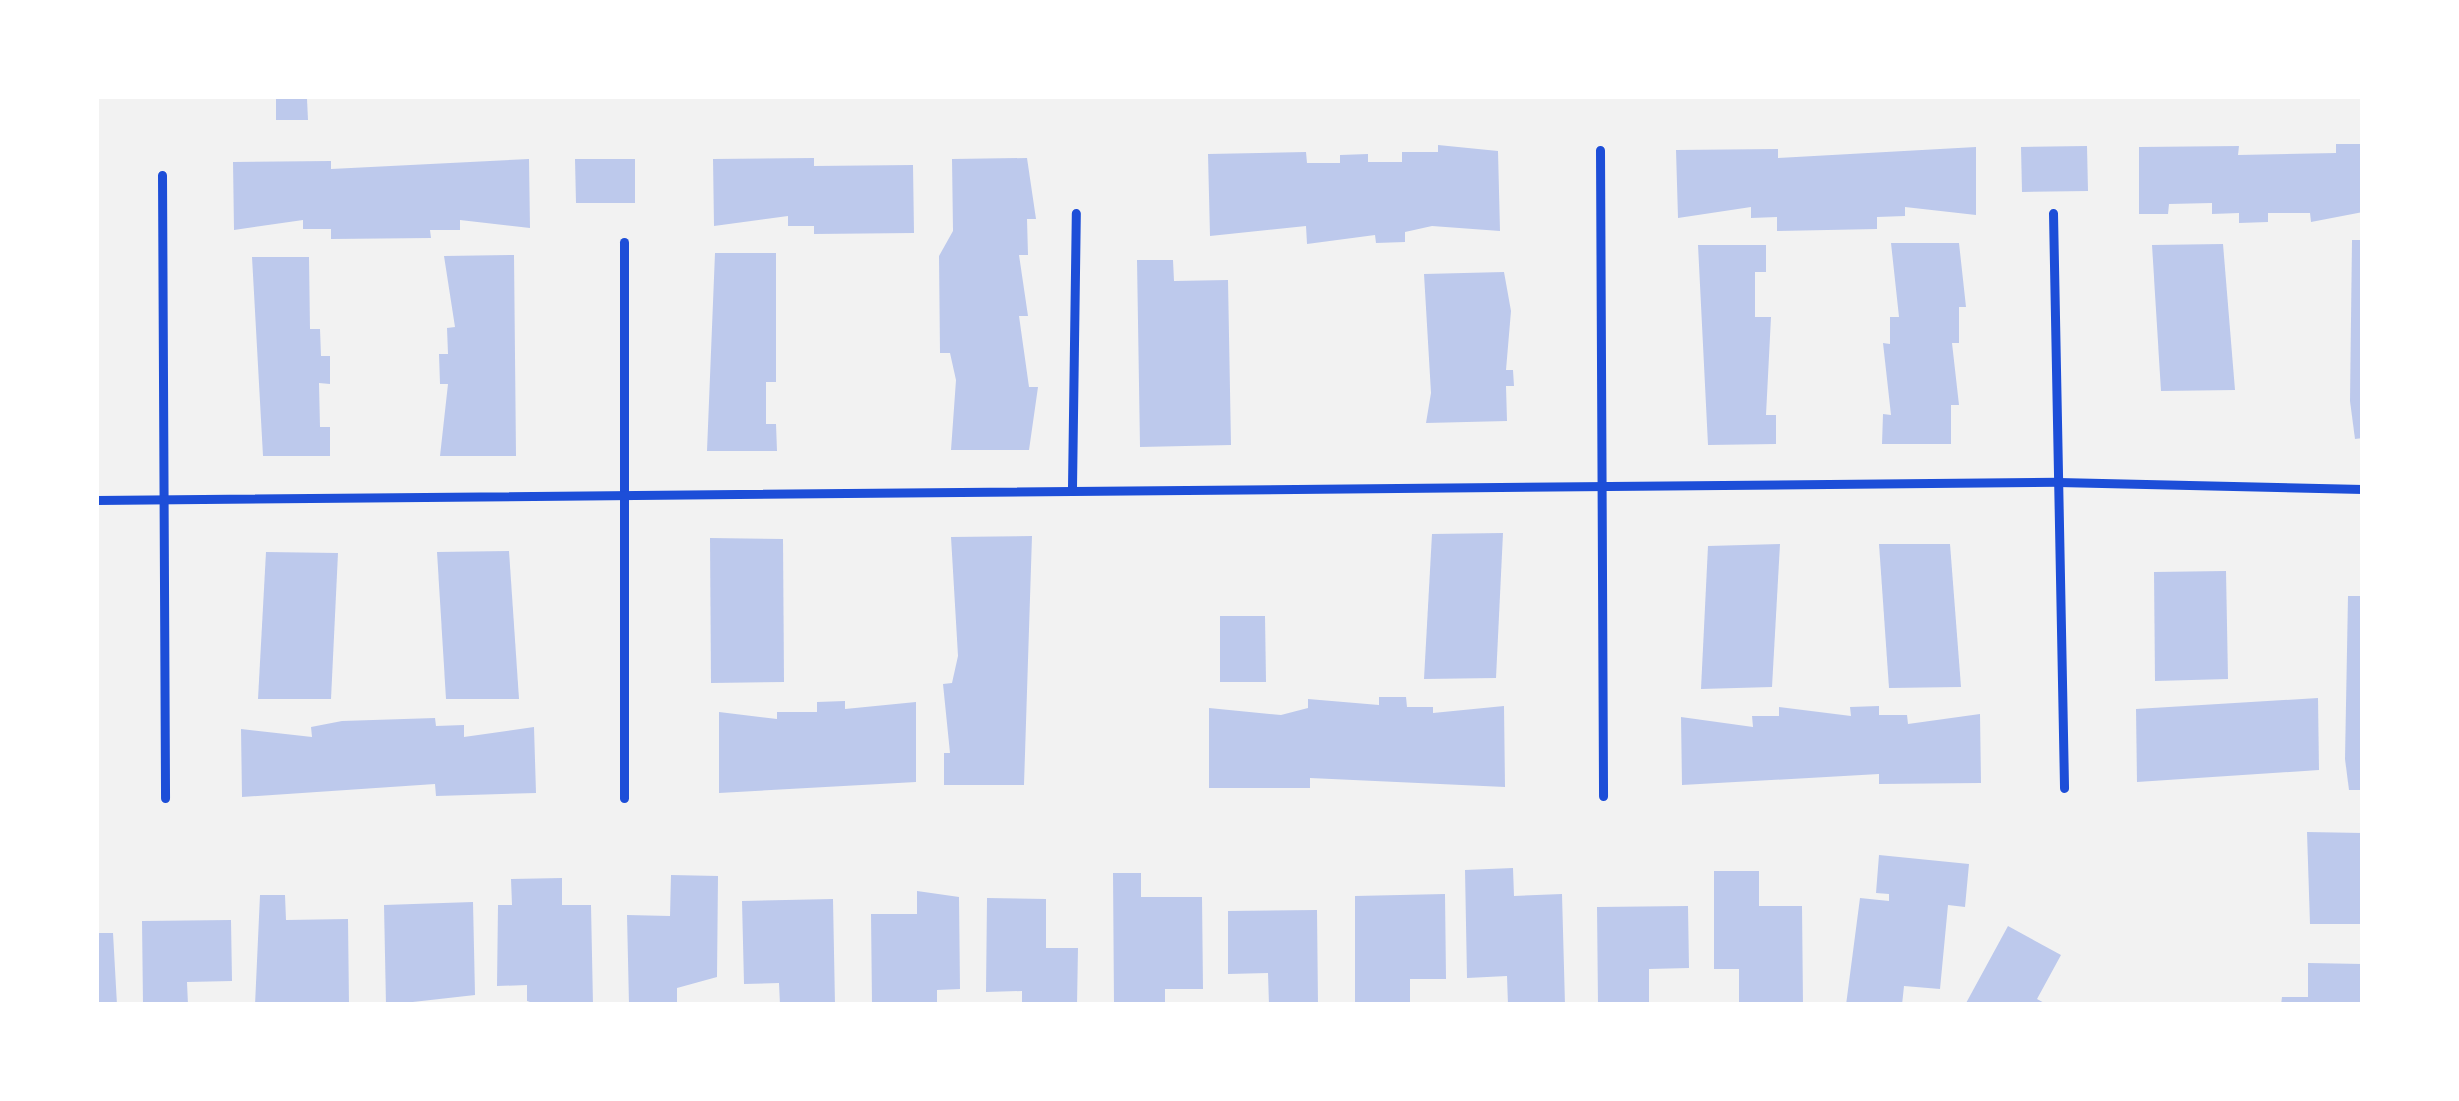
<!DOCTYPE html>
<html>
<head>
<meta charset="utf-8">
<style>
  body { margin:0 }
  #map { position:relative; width:2459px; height:1101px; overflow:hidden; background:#f2f2f2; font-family:"DM Sans",sans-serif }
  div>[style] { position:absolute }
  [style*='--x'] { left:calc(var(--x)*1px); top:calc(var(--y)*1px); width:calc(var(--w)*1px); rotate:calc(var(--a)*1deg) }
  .building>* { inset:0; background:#bdc9ec }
  .service>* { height:9px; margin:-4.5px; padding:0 4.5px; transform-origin:4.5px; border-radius:4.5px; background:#1d4ed8 }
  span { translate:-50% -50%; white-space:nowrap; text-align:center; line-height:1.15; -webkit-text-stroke:12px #fff; paint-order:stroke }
  .frame { position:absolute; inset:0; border:99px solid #fff; pointer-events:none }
</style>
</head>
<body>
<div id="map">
  <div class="building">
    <div style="clip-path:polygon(276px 99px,307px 99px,308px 120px,276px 120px)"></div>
    <div style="clip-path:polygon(2336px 144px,2363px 144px,2363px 212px,2311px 222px,2310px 213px,2268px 213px,2268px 222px,2239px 223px,2239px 213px,2212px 214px,2212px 203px,2169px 204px,2168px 214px,2139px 214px,2139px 147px,2239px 146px,2238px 155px,2336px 153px)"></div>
    <div style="clip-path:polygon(1438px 145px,1498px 151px,1500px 231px,1432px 226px,1405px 232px,1405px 242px,1376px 243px,1375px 235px,1307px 244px,1306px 226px,1210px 236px,1208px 154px,1306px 152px,1307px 163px,1340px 163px,1340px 155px,1368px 154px,1368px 162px,1402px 162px,1402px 152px,1438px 152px)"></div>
    <div style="clip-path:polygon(2087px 146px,2088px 191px,2022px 192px,2021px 147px)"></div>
    <div style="clip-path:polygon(1976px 147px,1976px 215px,1905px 207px,1905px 216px,1877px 217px,1877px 229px,1777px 231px,1777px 217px,1751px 218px,1751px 207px,1678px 218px,1676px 150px,1778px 149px,1778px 158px)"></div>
    <div style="clip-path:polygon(814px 158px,814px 166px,913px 165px,914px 233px,814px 234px,814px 226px,788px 226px,788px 216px,714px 226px,713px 159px)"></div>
    <div style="clip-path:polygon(1027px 158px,1036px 219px,1027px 219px,1028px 255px,1019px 255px,1028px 316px,1019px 316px,1029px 387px,1038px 387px,1029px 450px,951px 450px,956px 380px,950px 353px,940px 353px,939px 256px,953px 231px,952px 159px)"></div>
    <div style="clip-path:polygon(529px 159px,530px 228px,460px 220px,460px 230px,430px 230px,431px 238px,331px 239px,331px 229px,303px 229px,303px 220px,234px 230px,233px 162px,331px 161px,331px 169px)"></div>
    <div style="clip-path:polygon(575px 159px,635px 159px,635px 203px,576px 203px)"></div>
    <div style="clip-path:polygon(2352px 240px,2363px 240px,2363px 438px,2355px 439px,2350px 401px)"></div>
    <div style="clip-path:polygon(1891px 243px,1959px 243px,1966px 307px,1959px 307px,1959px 343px,1952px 343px,1959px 405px,1951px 405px,1951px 444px,1882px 444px,1883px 414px,1891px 415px,1883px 343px,1890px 344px,1890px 317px,1899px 317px)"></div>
    <div style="clip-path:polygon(2223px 244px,2235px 390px,2161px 391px,2152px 245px)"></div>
    <div style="clip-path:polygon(1698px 245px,1766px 245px,1766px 272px,1755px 272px,1755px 317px,1771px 317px,1766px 415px,1776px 415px,1776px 444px,1708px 445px)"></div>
    <div style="clip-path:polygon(715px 253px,776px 253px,776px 382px,766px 382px,766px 424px,776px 424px,777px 451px,707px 451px)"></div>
    <div style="clip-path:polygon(514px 255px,516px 456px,440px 456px,448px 384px,440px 384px,439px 354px,448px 354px,447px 328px,455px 327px,444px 256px)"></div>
    <div style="clip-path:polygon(252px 257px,309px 257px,310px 329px,320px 329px,321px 356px,330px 356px,330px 384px,319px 383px,320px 427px,330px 427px,330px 456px,263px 456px)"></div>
    <div style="clip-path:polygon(1137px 260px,1173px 260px,1174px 281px,1228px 280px,1231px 445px,1140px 447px)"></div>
    <div style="clip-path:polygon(1504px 272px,1511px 311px,1506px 370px,1513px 370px,1514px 386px,1506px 386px,1507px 421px,1426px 423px,1431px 393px,1424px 274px)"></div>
    <div style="clip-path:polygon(1503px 533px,1496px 678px,1424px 679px,1432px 534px)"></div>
    <div style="clip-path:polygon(1032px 536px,1024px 785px,944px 785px,944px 753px,950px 753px,943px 684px,952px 683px,958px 656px,951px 537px)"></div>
    <div style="clip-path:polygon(710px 538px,783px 539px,784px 682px,711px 683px)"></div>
    <div style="clip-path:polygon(1780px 544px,1772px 687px,1701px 689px,1708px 546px)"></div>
    <div style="clip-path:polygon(1879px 544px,1950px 544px,1961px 687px,1889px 688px)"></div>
    <div style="clip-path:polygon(509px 551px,519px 699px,446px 699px,437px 552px)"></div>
    <div style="clip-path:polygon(266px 552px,338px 553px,331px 699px,258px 699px)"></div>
    <div style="clip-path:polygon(2226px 571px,2228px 679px,2155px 681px,2154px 572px)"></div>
    <div style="clip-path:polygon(2348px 596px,2363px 596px,2363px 790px,2349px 790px,2345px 759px)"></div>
    <div style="clip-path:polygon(1220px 616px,1265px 616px,1266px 682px,1220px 682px)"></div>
    <div style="clip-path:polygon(1379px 697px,1406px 697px,1407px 707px,1433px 707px,1433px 713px,1504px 706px,1505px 787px,1310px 778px,1310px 788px,1209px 788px,1209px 708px,1281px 715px,1308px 708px,1308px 699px,1379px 705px)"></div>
    <div style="clip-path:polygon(2318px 698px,2319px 770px,2137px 782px,2136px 709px)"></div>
    <div style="clip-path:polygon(845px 701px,845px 709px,916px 702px,916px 782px,719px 793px,719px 712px,777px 719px,777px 712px,817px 712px,817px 702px)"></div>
    <div style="clip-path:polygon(1879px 706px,1879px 715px,1907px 715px,1908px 724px,1980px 714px,1981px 783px,1879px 784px,1879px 774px,1682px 785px,1681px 717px,1753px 727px,1752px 716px,1779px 716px,1779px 707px,1851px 716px,1850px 707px)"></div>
    <div style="clip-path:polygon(435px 718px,436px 726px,464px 725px,464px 737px,534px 727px,536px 793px,436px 796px,435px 784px,242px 797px,241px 729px,312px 737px,311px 727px,342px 721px)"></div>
    <div style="clip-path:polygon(2307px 832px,2363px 833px,2363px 924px,2310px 924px)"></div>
    <div style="clip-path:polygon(1879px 855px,1969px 864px,1965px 907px,1948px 905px,1940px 989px,1904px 986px,1902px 1005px,1846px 1005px,1860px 898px,1889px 901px,1889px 894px,1876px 893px)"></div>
    <div style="clip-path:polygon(1513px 868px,1514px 896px,1562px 894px,1565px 1005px,1508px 1005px,1507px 976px,1467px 978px,1465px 870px)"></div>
    <div style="clip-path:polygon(1714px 871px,1759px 871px,1759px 906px,1802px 906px,1803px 1005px,1739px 1005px,1739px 969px,1714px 969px)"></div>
    <div style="clip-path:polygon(1113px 873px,1141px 873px,1141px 897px,1202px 897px,1203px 989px,1165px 989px,1165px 1005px,1114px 1005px)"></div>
    <div style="clip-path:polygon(671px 875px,718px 876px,717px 977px,677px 988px,677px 1005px,629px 1005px,627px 915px,670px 916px)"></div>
    <div style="clip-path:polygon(562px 878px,562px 905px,591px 905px,593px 1005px,539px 1005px,527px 1001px,527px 985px,497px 986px,498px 905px,512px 905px,511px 879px)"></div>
    <div style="clip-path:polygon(917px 891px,959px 897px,960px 989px,937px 990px,937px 1005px,872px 1005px,871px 914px,917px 914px)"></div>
    <div style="clip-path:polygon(1445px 894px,1446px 979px,1410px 979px,1410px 1005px,1355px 1005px,1355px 896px)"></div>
    <div style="clip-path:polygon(260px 895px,285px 895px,286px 920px,348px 919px,349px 1005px,255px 1005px)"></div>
    <div style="clip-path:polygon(987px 898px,1046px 899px,1046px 948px,1078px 948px,1077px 1005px,1022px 1005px,1022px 991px,986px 992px)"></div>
    <div style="clip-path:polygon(833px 899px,835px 1005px,780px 1005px,779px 983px,744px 984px,742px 901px)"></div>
    <div style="clip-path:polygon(473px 902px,475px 995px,386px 1005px,384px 905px)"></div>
    <div style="clip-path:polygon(1688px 906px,1689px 968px,1649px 969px,1649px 1005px,1598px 1005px,1597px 907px)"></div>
    <div style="clip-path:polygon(1317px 910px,1318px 1005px,1269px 1005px,1268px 973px,1228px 974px,1228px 911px)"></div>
    <div style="clip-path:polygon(231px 920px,232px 981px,187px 982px,188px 1005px,143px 1005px,142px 921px)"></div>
    <div style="clip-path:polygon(2008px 926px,2061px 955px,2037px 999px,2048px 1005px,1965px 1005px)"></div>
    <div style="clip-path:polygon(96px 933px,113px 933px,117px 1005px,96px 1005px)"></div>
    <div style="clip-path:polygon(2308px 963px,2363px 964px,2363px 1005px,2281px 1005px,2282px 997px,2308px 997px)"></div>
  </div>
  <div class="service">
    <div style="--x:1600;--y:150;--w:646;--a:89.73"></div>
    <div style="--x:162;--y:175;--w:623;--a:89.72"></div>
    <div style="--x:2053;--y:213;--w:575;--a:88.9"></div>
    <div style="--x:624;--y:242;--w:556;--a:90"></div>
    <div style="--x:1072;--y:487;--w:274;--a:-89.2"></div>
    <div style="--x:96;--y:500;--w:1962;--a:-0.53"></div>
    <div style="--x:2058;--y:482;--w:305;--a:1.3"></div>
  </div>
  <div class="frame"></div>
</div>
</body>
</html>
